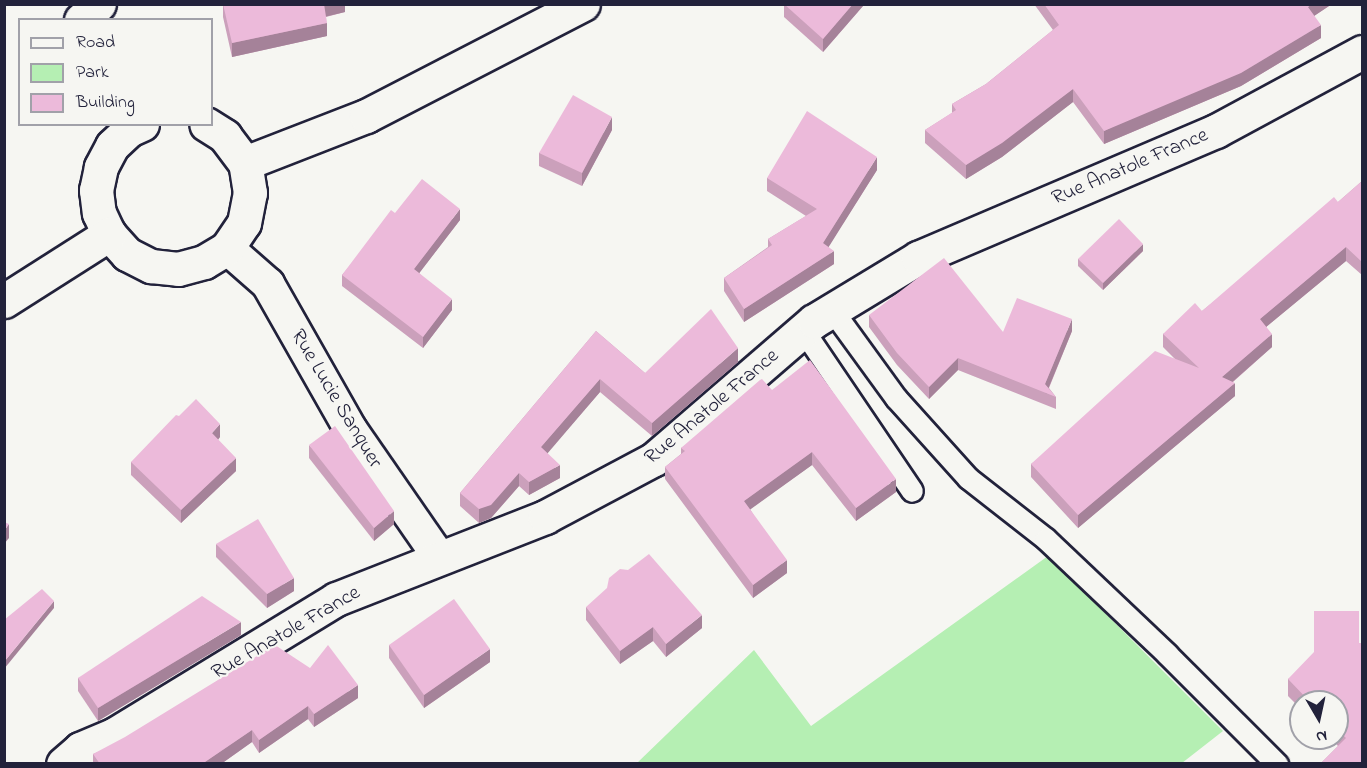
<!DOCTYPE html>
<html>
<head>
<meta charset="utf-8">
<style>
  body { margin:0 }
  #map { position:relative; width:1367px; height:768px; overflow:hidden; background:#f6f6f2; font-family:"Indie Flower",sans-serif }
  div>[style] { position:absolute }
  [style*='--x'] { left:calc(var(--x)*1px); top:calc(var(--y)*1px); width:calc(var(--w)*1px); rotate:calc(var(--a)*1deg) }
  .green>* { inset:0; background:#b5efb3 }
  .roads { filter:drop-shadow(2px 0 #22223b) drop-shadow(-2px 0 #22223b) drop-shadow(0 2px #22223b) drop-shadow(0 -2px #22223b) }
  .service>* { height:21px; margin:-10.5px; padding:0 10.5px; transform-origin:10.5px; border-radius:10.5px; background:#f6f6f2 }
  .pedestrian>* { height:32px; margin:-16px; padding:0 16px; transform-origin:16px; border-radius:16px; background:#f6f6f2 }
  .minor>* { height:33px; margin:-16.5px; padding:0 16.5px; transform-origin:16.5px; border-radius:16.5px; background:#f6f6f2 }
  .secondary>* { height:33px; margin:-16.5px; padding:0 16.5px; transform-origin:16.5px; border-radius:16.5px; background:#f6f6f2 }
  .wall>* { inset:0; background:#cba0bb }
  .shaded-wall>* { inset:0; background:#a58299 }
  .building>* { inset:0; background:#ecbada }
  span { translate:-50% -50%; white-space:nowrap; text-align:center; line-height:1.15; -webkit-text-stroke:4.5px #f6f6f2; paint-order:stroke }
  .street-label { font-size:21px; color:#22223b }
  .frame { position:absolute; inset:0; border:6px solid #22223b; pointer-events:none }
  .legend { position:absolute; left:18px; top:18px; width:195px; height:108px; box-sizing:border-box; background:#f6f6f2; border:2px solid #a1a1a9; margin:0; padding:8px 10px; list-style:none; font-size:18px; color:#22223b }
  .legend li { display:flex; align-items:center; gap:12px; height:30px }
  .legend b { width:30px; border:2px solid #a1a1a9 }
  .north { position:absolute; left:1289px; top:690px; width:60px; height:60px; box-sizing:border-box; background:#f6f6f2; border:2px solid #a1a1a9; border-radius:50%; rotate:171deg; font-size:16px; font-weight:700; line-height:24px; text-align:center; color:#22223b }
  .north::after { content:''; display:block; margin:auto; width:21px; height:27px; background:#22223b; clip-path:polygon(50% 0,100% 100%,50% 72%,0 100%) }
</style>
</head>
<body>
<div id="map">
  <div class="green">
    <div style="clip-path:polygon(1048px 556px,1223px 731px,1182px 763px,637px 763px,754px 650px,811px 726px)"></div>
  </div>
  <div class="roads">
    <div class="service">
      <div style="--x:832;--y:310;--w:109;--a:54"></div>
      <div style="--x:896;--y:398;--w:108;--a:48"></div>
      <div style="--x:968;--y:478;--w:99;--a:38"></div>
      <div style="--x:1046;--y:539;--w:167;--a:43.5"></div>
      <div style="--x:1167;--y:654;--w:156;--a:45"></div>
      <div style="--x:803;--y:330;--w:194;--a:55.9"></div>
    </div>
    <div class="pedestrian">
      <div style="--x:227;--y:248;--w:55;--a:41.3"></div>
      <div style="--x:268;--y:284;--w:168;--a:60.4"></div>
      <div style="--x:351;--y:430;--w:155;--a:55.3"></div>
    </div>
    <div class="minor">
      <div style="--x:81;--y:20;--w:24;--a:-42"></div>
      <div style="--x:63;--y:764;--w:23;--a:-41"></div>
      <div style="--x:80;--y:749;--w:38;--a:-23"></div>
      <div style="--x:115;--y:734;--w:259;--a:-31.4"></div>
      <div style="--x:336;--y:599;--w:225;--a:-21.4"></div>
      <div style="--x:545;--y:517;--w:123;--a:-28"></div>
      <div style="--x:654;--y:459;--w:211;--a:-40.8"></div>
      <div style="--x:814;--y:321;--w:122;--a:-31.2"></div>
      <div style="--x:918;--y:258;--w:324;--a:-23.1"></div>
      <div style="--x:1216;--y:131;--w:166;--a:-28.4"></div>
    </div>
    <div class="secondary">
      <div style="--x:142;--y:124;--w:14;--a:155"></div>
      <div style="--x:129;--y:130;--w:23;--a:137"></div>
      <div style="--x:112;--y:146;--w:24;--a:118"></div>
      <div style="--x:101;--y:167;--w:24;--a:102"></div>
      <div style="--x:96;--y:190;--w:23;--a:83"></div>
      <div style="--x:99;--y:213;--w:23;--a:65"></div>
      <div style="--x:109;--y:234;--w:27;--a:48"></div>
      <div style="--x:127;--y:254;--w:27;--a:27"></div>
      <div style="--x:151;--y:266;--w:27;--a:6"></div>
      <div style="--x:178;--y:269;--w:27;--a:-15"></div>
      <div style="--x:204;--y:262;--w:27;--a:-31"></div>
      <div style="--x:227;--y:248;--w:30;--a:-56"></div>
      <div style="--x:244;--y:223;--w:31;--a:-79"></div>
      <div style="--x:250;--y:193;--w:30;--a:-99"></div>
      <div style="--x:245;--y:163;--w:34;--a:-127"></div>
      <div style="--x:225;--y:136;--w:22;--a:-148"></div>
      <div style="--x:245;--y:163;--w:130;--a:-21.2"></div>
      <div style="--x:366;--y:116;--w:244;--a:-27.3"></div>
      <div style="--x:4;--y:301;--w:125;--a:-32.5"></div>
    </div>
  </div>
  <div class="wall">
    <div style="clip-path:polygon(223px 4px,345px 4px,345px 12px,326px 17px,327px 36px,232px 57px,223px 17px)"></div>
    <div style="clip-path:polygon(784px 4px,863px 4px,863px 6px,823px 52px,784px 17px)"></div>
    <div style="clip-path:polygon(1034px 4px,1332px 4px,1314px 16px,1321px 38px,1241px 86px,1104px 144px,1073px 102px,1002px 157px,966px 179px,925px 143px,925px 130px,952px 113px,952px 104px,986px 84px,1053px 30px)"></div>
    <div style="clip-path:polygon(612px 130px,582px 186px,539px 166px,539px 153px)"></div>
    <div style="clip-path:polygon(877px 170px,828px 247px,834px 264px,744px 322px,724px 291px,724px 278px,768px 247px,768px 239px,806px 216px,767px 191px,767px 178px)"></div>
    <div style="clip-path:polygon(1362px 181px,1362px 275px,1346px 261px,1266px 327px,1272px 347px,1233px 382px,1235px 396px,1078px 528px,1031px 477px,1031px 464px,1175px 359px,1163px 347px,1163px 334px,1202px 311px,1338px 202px)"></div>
    <div style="clip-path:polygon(395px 213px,460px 220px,419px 273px,452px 310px,423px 348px,342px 286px,342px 275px)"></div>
    <div style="clip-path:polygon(1143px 251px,1103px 290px,1078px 266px,1078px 259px)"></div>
    <div style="clip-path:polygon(869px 315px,1003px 332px,1072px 331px,1049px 388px,1056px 397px,1056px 409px,958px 370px,929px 399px,897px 365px,869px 327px)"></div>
    <div style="clip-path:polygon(596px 331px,645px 373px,738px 362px,652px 436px,600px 392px,547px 453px,560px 478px,529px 495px,519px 486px,491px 518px,479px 523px,460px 506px,460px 493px)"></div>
    <div style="clip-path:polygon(772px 390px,896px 492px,856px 521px,812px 465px,750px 509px,787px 573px,753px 598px,665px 479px,665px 467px,681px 454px,681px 448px)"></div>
    <div style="clip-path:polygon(220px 437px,218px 440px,236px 471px,181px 523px,131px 475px,131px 462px)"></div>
    <div style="clip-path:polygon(309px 445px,394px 524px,374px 541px,309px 458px)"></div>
    <div style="clip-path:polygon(216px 544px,294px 591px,267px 608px,216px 557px)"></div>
    <div style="clip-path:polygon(586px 607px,702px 628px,666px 657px,653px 641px,620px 664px,586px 620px)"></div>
    <div style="clip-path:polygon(241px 635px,98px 721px,78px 691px,78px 678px)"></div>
    <div style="clip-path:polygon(1359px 643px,1362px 764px,1322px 764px,1322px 762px,1338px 746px,1330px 738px,1337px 738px,1337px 702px,1301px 702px,1301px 709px,1288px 696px,1288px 679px)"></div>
    <div style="clip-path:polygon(389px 645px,490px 662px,424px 708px,389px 658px)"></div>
    <div style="clip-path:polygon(310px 668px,358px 698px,314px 727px,308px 719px,259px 753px,252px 742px,221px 764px,93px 764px,93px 754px)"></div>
  </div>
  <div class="shaded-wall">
    <div style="clip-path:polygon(324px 4px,345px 4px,345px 12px,324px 17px)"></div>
    <div style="clip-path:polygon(853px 4px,863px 4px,863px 6px,823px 52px,823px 39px)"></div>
    <div style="clip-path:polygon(1312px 4px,1332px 4px,1308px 20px,1308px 7px)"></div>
    <div style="clip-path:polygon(327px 23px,327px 36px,232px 57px,232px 43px)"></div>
    <div style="clip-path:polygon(1321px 25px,1321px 38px,1241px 86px,1104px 144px,1104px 131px)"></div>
    <div style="clip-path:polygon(1073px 89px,1073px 102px,1002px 157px,966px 179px,966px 165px)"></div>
    <div style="clip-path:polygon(612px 117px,612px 130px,582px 186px,582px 173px)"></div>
    <div style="clip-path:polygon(877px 157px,877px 170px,823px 256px,823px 243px)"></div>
    <div style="clip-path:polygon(460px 209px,460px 220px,414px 280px,414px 269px)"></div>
    <div style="clip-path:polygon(1143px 244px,1143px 251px,1103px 290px,1103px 283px)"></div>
    <div style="clip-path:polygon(1346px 247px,1346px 261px,1260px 332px,1260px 319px)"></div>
    <div style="clip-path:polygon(834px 251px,834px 264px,744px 322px,744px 309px)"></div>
    <div style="clip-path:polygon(452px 299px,452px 310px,423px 348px,423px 337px)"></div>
    <div style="clip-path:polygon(1072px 319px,1072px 331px,1046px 394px,1045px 384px)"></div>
    <div style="clip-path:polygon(1272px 334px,1272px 347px,1222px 391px,1222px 377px)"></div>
    <div style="clip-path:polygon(738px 348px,738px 362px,652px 436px,652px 423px)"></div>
    <div style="clip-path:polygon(958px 358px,958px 370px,929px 399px,929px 387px)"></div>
    <div style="clip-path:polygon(600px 379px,600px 392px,541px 461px,541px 447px)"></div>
    <div style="clip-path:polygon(1235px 383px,1235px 396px,1078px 528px,1078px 515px)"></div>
    <div style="clip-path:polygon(220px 424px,220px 437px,212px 447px,212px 433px)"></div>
    <div style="clip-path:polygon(812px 452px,812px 465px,744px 514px,744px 501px)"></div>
    <div style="clip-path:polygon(236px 458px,236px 471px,181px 523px,181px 510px)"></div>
    <div style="clip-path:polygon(560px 465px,560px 478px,529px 495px,529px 482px)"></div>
    <div style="clip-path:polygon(519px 473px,519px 486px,491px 518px,479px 523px,479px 509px)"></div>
    <div style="clip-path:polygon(896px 479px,896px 492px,856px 521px,856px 508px)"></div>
    <div style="clip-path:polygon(394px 511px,394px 524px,374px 541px,374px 528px)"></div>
    <div style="clip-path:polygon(9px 524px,9px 538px,4px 544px,4px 531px)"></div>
    <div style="clip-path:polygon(787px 560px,787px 573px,753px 598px,753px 585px)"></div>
    <div style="clip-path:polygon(294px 578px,294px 591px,267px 608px,267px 594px)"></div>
    <div style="clip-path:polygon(54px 601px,54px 608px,4px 669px,4px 662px)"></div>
    <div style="clip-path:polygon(702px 615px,702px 628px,666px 657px,666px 644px)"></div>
    <div style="clip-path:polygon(241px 622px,241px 635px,98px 721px,98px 708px)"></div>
    <div style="clip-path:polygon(653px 627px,653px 641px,620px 664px,620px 651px)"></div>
    <div style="clip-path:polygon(490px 649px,490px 662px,424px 708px,424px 695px)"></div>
    <div style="clip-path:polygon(358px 685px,358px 698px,314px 727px,314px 714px)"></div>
    <div style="clip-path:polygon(308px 706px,308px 719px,259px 753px,259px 740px)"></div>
    <div style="clip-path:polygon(252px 730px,252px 742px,221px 764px,202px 764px)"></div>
  </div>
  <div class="building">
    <div style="clip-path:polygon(223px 4px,324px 4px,327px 23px,232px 43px)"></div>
    <div style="clip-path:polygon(784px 4px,853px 4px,823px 39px)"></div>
    <div style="clip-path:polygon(1044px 4px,1312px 4px,1308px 7px,1321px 25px,1241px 73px,1104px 131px,1073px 89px,1002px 143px,966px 165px,925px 130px,956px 110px,952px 104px,986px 84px,1059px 25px)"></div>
    <div style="clip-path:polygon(573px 95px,612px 117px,582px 173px,539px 153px)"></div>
    <div style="clip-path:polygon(807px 111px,877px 157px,823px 243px,834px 251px,744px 309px,724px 278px,772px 245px,768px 239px,817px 209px,767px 178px)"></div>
    <div style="clip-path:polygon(422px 179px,460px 209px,414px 269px,452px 299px,423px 337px,342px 275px,391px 210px,395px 213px)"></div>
    <div style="clip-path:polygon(1362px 181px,1362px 262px,1346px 247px,1260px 319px,1272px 334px,1222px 377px,1235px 383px,1078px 515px,1031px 464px,1155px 351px,1199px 368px,1163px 334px,1195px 303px,1202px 311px,1334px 197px,1338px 202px)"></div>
    <div style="clip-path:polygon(1119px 219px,1143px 244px,1103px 283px,1078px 259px)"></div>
    <div style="clip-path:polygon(944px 258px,1003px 332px,1017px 298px,1072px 319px,1045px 384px,1056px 397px,958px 358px,929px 387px,897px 353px,869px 315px)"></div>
    <div style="clip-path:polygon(711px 309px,738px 348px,652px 423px,600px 379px,541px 447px,560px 465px,529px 482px,519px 473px,491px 505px,479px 509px,460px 493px,596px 331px,645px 373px)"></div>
    <div style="clip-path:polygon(810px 360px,896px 479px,856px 508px,812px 452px,744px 501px,787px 560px,753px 585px,665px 467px,685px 451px,681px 448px,760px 380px,762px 379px,772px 390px)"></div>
    <div style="clip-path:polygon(196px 399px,220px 424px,212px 433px,236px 458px,181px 510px,131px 462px,176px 415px,179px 416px)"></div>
    <div style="clip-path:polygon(335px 426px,394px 511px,374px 528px,309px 445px)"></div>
    <div style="clip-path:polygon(258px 519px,294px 578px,267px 594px,216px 544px)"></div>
    <div style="clip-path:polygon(4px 522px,9px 524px,4px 531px)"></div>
    <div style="clip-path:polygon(649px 554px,702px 615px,666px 644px,653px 627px,620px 651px,586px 607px,607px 588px,609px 578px,620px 569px,628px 570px)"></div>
    <div style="clip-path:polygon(42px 589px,54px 601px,4px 662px,4px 620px)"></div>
    <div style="clip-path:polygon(202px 596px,241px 622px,98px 708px,78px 678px)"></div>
    <div style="clip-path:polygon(454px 599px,490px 649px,424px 695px,389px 645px)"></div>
    <div style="clip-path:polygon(1314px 611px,1359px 611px,1359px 643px,1362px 643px,1362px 764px,1323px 764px,1322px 762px,1346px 738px,1337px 729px,1337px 702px,1310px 702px,1288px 679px,1314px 652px)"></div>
    <div style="clip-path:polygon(275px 645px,310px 668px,328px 645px,358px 685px,314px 714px,308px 706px,259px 740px,252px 730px,202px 764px,100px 764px,93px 754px,125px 737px)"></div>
  </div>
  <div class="street-label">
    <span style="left:1130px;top:167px;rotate:-23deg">Rue Anatole France</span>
    <span style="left:336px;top:399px;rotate:59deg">Rue Lucie Sanquer</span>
    <span style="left:712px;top:407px;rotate:-40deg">Rue Anatole France</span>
    <span style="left:286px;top:633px;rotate:-30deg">Rue Anatole France</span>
  </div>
  <div class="frame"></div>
  <ul class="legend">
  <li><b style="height:8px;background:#f6f6f2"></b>Road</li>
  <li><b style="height:16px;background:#b5efb3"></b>Park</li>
  <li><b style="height:16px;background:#ecbada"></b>Building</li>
  </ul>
  <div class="north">N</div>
</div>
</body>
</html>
